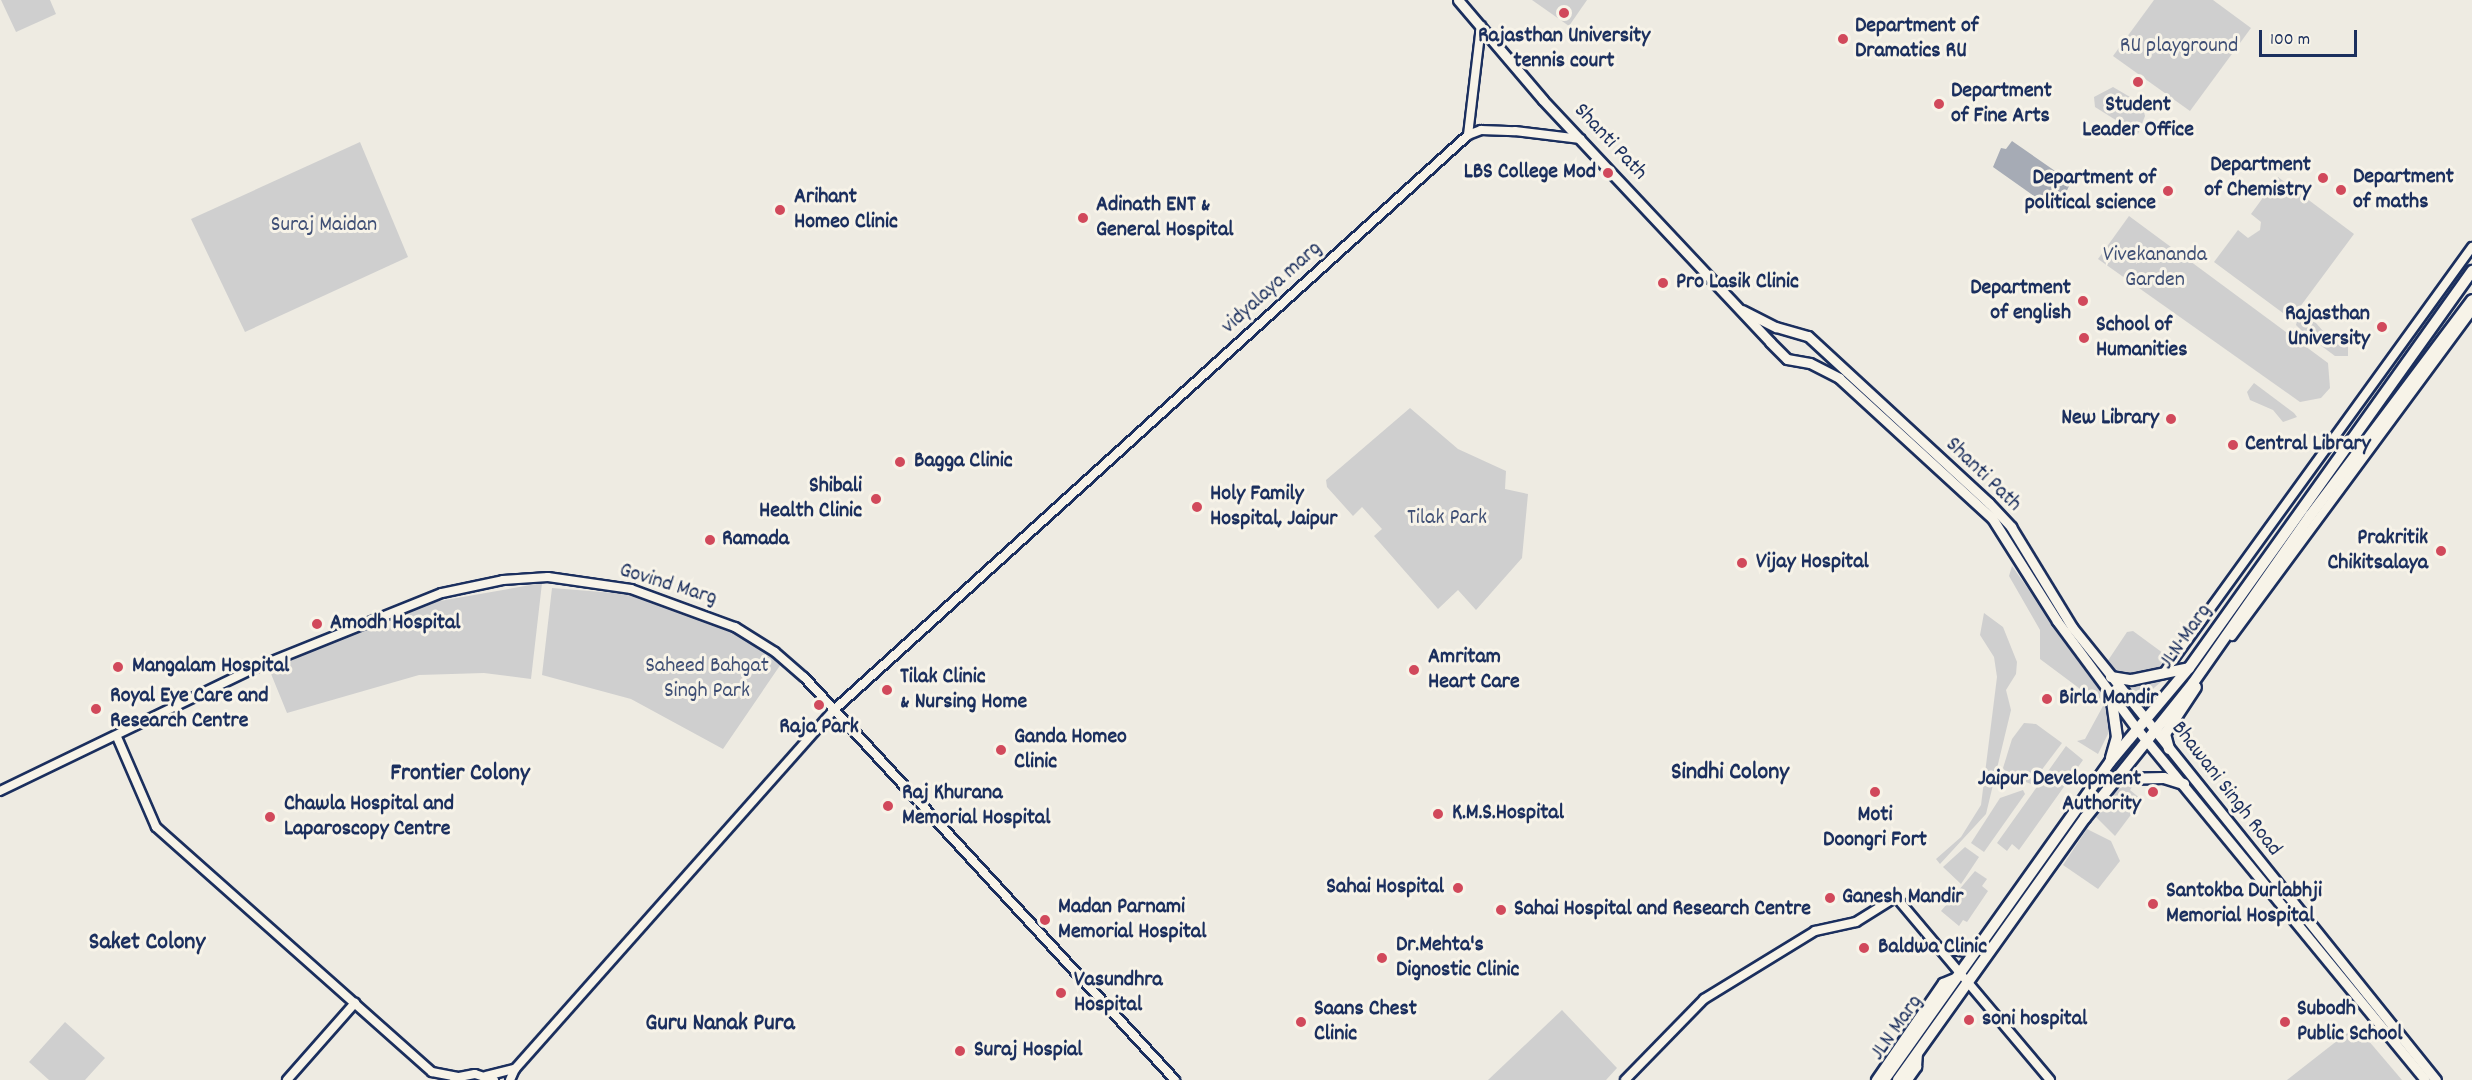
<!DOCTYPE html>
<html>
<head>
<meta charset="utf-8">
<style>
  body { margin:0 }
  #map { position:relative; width:2472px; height:1080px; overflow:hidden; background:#eeebe2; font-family:Dekko,sans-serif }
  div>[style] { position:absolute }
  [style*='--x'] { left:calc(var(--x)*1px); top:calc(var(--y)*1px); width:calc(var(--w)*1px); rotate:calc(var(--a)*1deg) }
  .green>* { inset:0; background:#cfcfcf }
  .water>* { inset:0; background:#a6abb5 }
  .roads { filter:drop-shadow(2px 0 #1b2f5e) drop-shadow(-2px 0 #1b2f5e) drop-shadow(0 2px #1b2f5e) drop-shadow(0 -2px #1b2f5e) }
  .tertiary>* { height:8px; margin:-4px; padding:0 4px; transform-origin:4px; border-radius:4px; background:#f7f3e8 }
  .secondary>* { height:9px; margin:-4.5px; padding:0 4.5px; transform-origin:4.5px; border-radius:4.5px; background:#f7f3e8 }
  .primary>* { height:10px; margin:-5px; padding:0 5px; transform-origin:5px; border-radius:5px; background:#f7f3e8 }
  .dots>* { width:16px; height:16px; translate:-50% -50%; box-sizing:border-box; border:3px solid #f7f3e8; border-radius:50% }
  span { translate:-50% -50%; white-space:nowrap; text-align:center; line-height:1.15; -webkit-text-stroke:6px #f7f3e8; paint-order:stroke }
  .poi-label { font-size:22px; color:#1b2f5e; font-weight:700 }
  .left { translate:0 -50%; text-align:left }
  .right { translate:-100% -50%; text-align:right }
  .park-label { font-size:22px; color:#3f4f75 }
  .street-label { font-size:22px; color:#1b2f5e }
  .neighbourhood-label { font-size:24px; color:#1b2f5e; font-weight:700 }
  .scale { position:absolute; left:2259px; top:30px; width:98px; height:27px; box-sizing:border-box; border:3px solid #1b2f5e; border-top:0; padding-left:8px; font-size:18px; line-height:21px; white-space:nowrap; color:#1b2f5e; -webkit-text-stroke:4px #f7f3e8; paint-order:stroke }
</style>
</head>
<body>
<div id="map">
  <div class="green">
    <div style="clip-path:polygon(1px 0,50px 0,56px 14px,16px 32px)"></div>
    <div style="clip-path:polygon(1532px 0,1587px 0,1569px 26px)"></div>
    <div style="clip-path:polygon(2154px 0,2213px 0,2251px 28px,2190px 111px,2113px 56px)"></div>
    <div style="clip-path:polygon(2113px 87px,2142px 104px,2145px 116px,2138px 134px,2095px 107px,2094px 97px)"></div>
    <div style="clip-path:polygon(360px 142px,408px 257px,245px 332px,191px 219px)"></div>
    <div style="clip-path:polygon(2278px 177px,2354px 234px,2291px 319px,2214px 262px,2238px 230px,2248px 238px,2260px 230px,2261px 222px,2251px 214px)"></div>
    <div style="clip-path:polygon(2129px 216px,2328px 363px,2330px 388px,2321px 398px,2300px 402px,2098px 259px)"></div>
    <div style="clip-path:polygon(2299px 314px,2308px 314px,2323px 331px,2348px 342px,2348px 356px,2335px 356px,2304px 333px,2296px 325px)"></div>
    <div style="clip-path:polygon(2254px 383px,2294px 413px,2297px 417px,2283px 422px,2273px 410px,2250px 400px,2247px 392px)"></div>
    <div style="clip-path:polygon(1410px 408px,1458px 449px,1506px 471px,1505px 489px,1528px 494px,1522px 558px,1476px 610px,1458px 590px,1438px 609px,1374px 536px,1382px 529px,1362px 507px,1353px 516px,1327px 487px,1326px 480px)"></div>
    <div style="clip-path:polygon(2012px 566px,2101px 691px,2112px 726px,2098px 754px,2077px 741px,2085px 739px,2103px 706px,2040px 659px,2040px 630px,2009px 576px)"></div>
    <div style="clip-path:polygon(542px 583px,531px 679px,484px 673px,419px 675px,287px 713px,269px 669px,373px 623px,434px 602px)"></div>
    <div style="clip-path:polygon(552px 588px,627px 594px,675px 607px,767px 648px,781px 664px,723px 749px,631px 699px,542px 675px)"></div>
    <div style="clip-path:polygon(1984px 613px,2003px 627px,2017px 662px,2016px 674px,2006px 690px,2011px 710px,1986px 814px,1940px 864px,1936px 859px,1961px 837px,1981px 805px,1997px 677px,1994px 657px,1980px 635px)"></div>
    <div style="clip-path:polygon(2133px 631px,2167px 656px,2156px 671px,2120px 674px,2107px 662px,2127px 632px)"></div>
    <div style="clip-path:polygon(2163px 680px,2146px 695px,2135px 695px,2123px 684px)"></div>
    <div style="clip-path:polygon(2024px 723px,2036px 724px,2062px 743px,2031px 784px,2008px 775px,2003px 768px,2012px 739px)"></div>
    <div style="clip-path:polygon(2066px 746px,2083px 760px,2019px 850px,2012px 844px,2007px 851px,1997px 843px)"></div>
    <div style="clip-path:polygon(2135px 782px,2130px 790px,2142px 800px,2115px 836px,2096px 817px,2116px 790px)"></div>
    <div style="clip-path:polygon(2023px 790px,2025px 794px,1984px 852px,1971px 843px,2000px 798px)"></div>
    <div style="clip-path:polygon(2087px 829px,2111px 841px,2120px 861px,2098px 889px,2063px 865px)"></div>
    <div style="clip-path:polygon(1965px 847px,1979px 857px,1961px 884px,1943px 867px)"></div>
    <div style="clip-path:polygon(1975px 871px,1987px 879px,1982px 886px,1988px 891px,1967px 922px,1963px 920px,1959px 926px,1941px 911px)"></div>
    <div style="clip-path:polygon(1562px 1010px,1617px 1068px,1606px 1080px,1488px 1080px)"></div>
    <div style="clip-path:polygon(65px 1022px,105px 1058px,85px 1080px,49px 1080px,29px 1062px)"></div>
    <div style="clip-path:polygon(2356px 1026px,2402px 1080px,2287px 1080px)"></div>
  </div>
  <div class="water">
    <div style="clip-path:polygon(2012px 141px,2071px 182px,2060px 205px,2051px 208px,1993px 167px,2001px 148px,2006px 149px)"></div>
  </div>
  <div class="roads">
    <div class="tertiary">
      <div style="--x:1468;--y:135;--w:110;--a:-83.2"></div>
      <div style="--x:2232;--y:636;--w:405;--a:-53.6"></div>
      <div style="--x:2163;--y:674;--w:527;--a:-54.11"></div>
      <div style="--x:117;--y:737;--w:98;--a:66.6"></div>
      <div style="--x:156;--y:827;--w:369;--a:41.6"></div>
      <div style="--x:432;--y:1072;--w:25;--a:11"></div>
      <div style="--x:0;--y:791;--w:283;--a:-25.8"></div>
      <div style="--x:255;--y:668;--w:201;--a:-21.9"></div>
      <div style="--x:442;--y:593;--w:62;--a:-12"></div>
      <div style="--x:503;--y:580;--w:45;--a:-3.8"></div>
      <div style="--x:548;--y:577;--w:84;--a:8.2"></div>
      <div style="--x:631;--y:589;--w:111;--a:20.1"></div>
      <div style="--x:735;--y:627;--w:47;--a:32"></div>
      <div style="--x:775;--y:652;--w:38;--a:41"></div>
      <div style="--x:804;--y:677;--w:548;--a:47.37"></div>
      <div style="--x:486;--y:1076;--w:30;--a:-14"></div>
      <div style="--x:454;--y:1078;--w:21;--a:-11"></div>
      <div style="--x:475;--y:1074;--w:20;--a:18"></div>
      <div style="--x:287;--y:1080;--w:103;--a:-48.6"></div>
      <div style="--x:510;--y:1080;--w:12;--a:-66"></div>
      <div style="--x:515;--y:1069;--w:482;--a:-48.4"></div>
      <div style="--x:835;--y:709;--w:854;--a:-42.2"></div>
      <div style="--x:1468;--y:135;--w:14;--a:-21"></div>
      <div style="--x:1481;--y:130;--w:34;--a:2"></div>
      <div style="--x:1515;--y:131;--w:66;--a:6.9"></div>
      <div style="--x:1625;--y:1080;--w:113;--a:-45.7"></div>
      <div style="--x:1704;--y:999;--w:130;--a:-31.5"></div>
      <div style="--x:1815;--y:931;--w:42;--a:-12.4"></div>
      <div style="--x:1856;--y:922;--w:47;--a:-32"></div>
      <div style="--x:1896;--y:897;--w:239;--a:49.9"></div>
      <div style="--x:1876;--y:1080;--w:118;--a:-55.4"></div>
      <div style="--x:1943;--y:983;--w:13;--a:-23"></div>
      <div style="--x:1908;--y:1080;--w:16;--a:-55"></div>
      <div style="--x:1917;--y:1067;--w:15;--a:-86"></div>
    </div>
    <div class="secondary">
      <div style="--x:1458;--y:0;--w:131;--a:49.6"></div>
      <div style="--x:1543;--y:100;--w:332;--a:46.8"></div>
      <div style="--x:1770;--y:342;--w:24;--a:45"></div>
      <div style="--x:1787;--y:359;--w:23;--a:10"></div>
      <div style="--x:1810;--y:363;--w:33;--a:27"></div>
      <div style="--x:1839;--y:378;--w:207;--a:42.5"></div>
      <div style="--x:1992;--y:518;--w:122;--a:57.7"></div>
      <div style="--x:2057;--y:621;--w:134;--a:53.5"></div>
      <div style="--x:2137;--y:729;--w:454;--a:50.6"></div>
      <div style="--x:1742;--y:310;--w:38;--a:27"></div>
      <div style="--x:1776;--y:327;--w:33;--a:16"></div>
      <div style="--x:1808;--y:336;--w:246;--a:42.7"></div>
      <div style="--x:1989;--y:503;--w:33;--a:47"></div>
      <div style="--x:2011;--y:527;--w:117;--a:58.6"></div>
      <div style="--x:2072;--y:627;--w:581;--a:51.22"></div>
    </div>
    <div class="primary">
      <div style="--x:2111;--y:677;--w:20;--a:9"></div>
      <div style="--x:2131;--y:680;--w:59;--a:-11.7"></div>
      <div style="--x:2111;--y:694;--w:43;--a:82.1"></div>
      <div style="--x:2117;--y:737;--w:22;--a:106"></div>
      <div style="--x:2169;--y:749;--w:16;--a:-105"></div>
      <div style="--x:2165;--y:734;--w:56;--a:-56.6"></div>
      <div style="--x:2114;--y:779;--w:50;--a:-1.1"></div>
      <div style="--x:2164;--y:778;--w:21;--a:17"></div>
      <div style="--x:1943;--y:949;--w:32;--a:4"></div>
      <div style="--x:1884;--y:1080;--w:390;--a:-54.6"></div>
      <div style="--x:2110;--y:762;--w:123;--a:-50"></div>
      <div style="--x:2189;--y:668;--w:488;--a:-54.5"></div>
      <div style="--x:1898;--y:1080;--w:322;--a:-54.5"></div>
      <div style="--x:2085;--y:818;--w:173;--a:-51.3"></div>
      <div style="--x:2193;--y:683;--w:204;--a:-55"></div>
      <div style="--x:2310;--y:516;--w:270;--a:-53.1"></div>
    </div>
  </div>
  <div class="dots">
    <div style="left:1564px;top:13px;background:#d1495b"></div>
    <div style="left:1843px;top:39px;background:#d1495b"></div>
    <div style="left:2138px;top:82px;background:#d1495b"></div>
    <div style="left:1939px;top:104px;background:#d1495b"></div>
    <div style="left:1608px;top:173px;background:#d1495b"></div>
    <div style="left:2323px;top:178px;background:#d1495b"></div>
    <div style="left:2341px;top:190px;background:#d1495b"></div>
    <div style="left:2168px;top:191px;background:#d1495b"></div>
    <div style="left:780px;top:210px;background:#d1495b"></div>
    <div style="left:1083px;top:218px;background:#d1495b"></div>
    <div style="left:1663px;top:283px;background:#d1495b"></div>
    <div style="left:2083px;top:301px;background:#d1495b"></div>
    <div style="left:2382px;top:327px;background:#d1495b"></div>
    <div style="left:2084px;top:338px;background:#d1495b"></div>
    <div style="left:2171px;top:419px;background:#d1495b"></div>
    <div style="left:2233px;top:445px;background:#d1495b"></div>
    <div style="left:900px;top:462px;background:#d1495b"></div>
    <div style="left:876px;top:499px;background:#d1495b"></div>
    <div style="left:1197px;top:507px;background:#d1495b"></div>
    <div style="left:710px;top:540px;background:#d1495b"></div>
    <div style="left:2441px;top:551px;background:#d1495b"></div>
    <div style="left:1742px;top:563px;background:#d1495b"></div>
    <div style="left:317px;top:624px;background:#d1495b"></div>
    <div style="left:118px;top:667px;background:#d1495b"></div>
    <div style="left:1414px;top:670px;background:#d1495b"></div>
    <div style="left:887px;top:690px;background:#d1495b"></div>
    <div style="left:2047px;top:699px;background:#d1495b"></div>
    <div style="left:819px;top:705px;background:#d1495b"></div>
    <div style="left:96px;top:709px;background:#d1495b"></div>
    <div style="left:1001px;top:750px;background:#d1495b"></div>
    <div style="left:1875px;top:792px;background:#d1495b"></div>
    <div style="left:2153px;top:792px;background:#d1495b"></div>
    <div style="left:888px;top:806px;background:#d1495b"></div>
    <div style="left:1438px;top:814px;background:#d1495b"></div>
    <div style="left:270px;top:817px;background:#d1495b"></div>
    <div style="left:1458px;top:888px;background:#d1495b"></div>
    <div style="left:1830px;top:898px;background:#d1495b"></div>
    <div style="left:2153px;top:904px;background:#d1495b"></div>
    <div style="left:1501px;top:910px;background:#d1495b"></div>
    <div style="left:1045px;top:920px;background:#d1495b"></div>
    <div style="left:1864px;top:948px;background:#d1495b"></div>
    <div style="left:1382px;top:958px;background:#d1495b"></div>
    <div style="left:1061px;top:993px;background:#d1495b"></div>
    <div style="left:1969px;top:1020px;background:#d1495b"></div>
    <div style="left:1301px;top:1022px;background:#d1495b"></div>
    <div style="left:2285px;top:1022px;background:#d1495b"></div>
    <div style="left:960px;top:1051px;background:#d1495b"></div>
  </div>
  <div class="poi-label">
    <span class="left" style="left:1855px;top:39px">Department of<br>Dramatics RU</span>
    <span style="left:1564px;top:49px">Rajasthan University<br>tennis court</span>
    <span class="left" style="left:1951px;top:104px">Department<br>of Fine Arts</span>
    <span style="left:2138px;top:118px">Student<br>Leader Office</span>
    <span class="right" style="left:2311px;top:178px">Department<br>of Chemistry</span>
    <span class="right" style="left:1596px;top:173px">LBS College Mod</span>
    <span class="left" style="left:2353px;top:190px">Department<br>of maths</span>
    <span class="right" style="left:2156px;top:191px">Department of<br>political science</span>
    <span class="left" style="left:794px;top:210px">Arihant<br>Homeo Clinic</span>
    <span class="left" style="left:1096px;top:218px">Adinath ENT &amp;<br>General Hospital</span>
    <span class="left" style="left:1676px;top:283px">Pro Lasik Clinic</span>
    <span class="right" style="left:2071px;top:301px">Department<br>of english</span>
    <span class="right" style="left:2370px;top:327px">Rajasthan<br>University</span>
    <span class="left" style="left:2096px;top:338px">School of<br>Humanities</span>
    <span class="right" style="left:2159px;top:419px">New Library</span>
    <span class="left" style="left:2245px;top:445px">Central Library</span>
    <span class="left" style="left:914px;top:462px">Bagga Clinic</span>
    <span class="right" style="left:862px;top:499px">Shibali<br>Health Clinic</span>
    <span class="left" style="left:1210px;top:507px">Holy Family<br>Hospital, Jaipur</span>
    <span class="right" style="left:2428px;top:551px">Prakritik<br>Chikitsalaya</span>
    <span class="left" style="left:722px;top:540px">Ramada</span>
    <span class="left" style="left:1756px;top:563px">Vijay Hospital</span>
    <span class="left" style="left:330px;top:624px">Amodh Hospital</span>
    <span class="left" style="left:1428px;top:670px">Amritam<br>Heart Care</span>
    <span class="left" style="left:132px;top:667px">Mangalam Hospital</span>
    <span class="left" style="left:900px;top:690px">Tilak Clinic<br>&amp; Nursing Home</span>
    <span class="left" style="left:110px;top:709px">Royal Eye Care and<br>Research Centre</span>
    <span class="left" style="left:2059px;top:699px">Birla Mandir</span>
    <span style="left:819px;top:728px">Raja Park</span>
    <span class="left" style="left:1014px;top:750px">Ganda Homeo<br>Clinic</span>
    <span class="right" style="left:2141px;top:792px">Jaipur Development<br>Authority</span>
    <span class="left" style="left:902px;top:806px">Raj Khurana<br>Memorial Hospital</span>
    <span class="left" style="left:284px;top:817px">Chawla Hospital and<br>Laparoscopy Centre</span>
    <span class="left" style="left:1452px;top:814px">K.M.S.Hospital</span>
    <span style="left:1875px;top:828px">Moti<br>Doongri Fort</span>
    <span class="right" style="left:1444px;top:888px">Sahai Hospital</span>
    <span class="left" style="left:2166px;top:904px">Santokba Durlabhji<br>Memorial Hospital</span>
    <span class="left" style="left:1842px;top:898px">Ganesh Mandir</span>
    <span class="left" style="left:1058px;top:920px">Madan Parnami<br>Memorial Hospital</span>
    <span class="left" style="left:1514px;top:910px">Sahai Hospital and Research Centre</span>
    <span class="left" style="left:1396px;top:958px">Dr.Mehta's<br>Dignostic Clinic</span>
    <span class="left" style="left:1878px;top:948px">Baldwa Clinic</span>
    <span class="left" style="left:1074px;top:993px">Vasundhra<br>Hospital</span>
    <span class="left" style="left:1314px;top:1022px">Saans Chest<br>Clinic</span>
    <span class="left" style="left:2297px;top:1022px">Subodh<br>Public School</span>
    <span class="left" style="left:1982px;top:1020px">soni hospital</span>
    <span class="left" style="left:974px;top:1051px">Suraj Hospial</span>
  </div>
  <div class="park-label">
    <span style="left:2179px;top:47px">RU playground</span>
    <span style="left:324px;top:226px">Suraj Maidan</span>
    <span style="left:2155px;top:268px">Vivekananda<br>Garden</span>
    <span style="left:1447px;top:519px">Tilak Park</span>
    <span style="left:707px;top:679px">Saheed Bahgat<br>Singh Park</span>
  </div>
  <div class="street-label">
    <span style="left:1610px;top:142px;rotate:47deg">Shanti Path</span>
    <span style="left:1272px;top:288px;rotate:-42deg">vidyalaya marg</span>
    <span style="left:1983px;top:475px;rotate:44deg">Shanti Path</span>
    <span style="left:668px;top:585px;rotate:17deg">Govind Marg</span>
    <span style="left:2186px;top:637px;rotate:-55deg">JLN Marg</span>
    <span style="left:2226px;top:789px;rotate:52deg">Bhawani Singh Road</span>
    <span style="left:1897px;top:1028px;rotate:-55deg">JLN Marg</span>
  </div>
  <div class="neighbourhood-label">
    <span style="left:1730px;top:774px">Sindhi Colony</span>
    <span style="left:460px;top:775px">Frontier Colony</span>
    <span style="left:147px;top:944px">Saket Colony</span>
    <span style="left:720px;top:1025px">Guru Nanak Pura</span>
  </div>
  <div class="scale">100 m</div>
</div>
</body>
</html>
